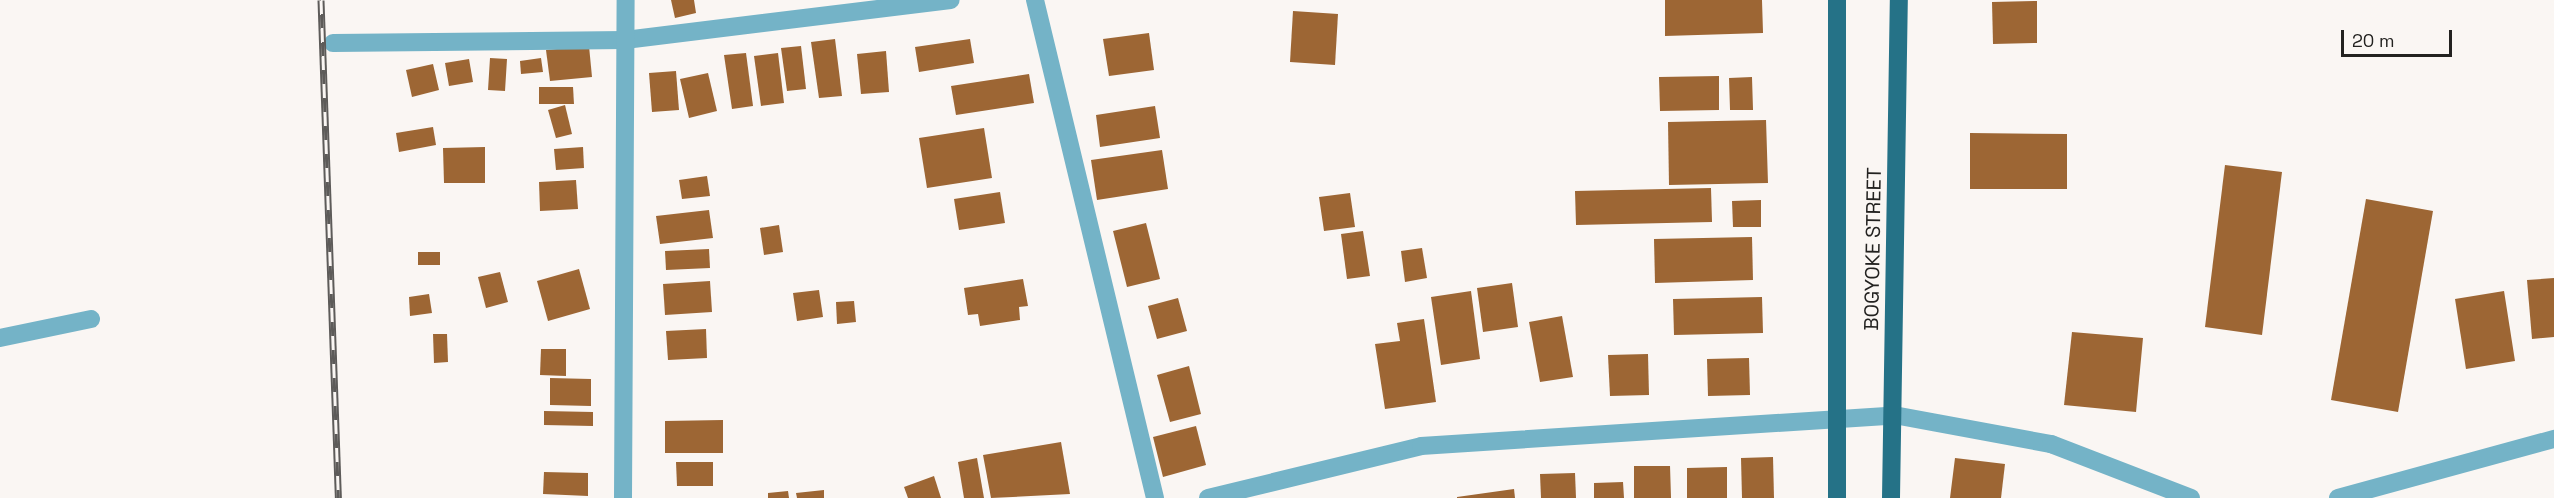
<!DOCTYPE html>
<html>
<head>
<meta charset="utf-8">
<style>
  body { margin:0 }
  #map { position:relative; width:2554px; height:498px; overflow:hidden; background:#faf6f3; font-family:"Space Grotesk",sans-serif }
  div>[style] { position:absolute }
  [style*='--x'] { left:calc(var(--x)*1px); top:calc(var(--y)*1px); width:calc(var(--w)*1px); rotate:calc(var(--a)*1deg) }
  .building>* { inset:0; background:#9d6634 }
  .street>* { height:18px; margin:-9px; padding:0 9px; transform-origin:9px; border-radius:9px; background:#74b3c7 }
  .primary>* { height:18px; margin:-9px; padding:0 9px; transform-origin:9px; border-radius:9px; background:#257287 }
  .rail>* { height:7px; margin-top:-3.5px; transform-origin:0; background:repeating-linear-gradient(90deg,#faf6f3 0 14px,#5d5b59 0 28px); box-sizing:border-box; border-block:2px solid #5d5b59 }
  span { translate:-50% -50%; white-space:nowrap; text-align:center; line-height:1.15; -webkit-text-stroke:5px #faf6f3; paint-order:stroke }
  .street-label { font-size:20px; color:#232220 }
  .scale { position:absolute; left:2341px; top:30px; width:111px; height:27px; box-sizing:border-box; border:3px solid #232220; border-top:0; padding-left:8px; font-size:18px; line-height:21px; white-space:nowrap; color:#232220; -webkit-text-stroke:4px #faf6f3; paint-order:stroke }
</style>
</head>
<body>
<div id="map">
  <div class="building">
    <div style="clip-path:polygon(671px 0,694px 0,696px 13px,675px 18px)"></div>
    <div style="clip-path:polygon(1665px 0,1762px 0,1763px 33px,1665px 36px)"></div>
    <div style="clip-path:polygon(2037px 1px,2037px 43px,1993px 44px,1992px 2px)"></div>
    <div style="clip-path:polygon(1293px 11px,1338px 14px,1335px 65px,1290px 62px)"></div>
    <div style="clip-path:polygon(1149px 33px,1154px 70px,1109px 76px,1103px 39px)"></div>
    <div style="clip-path:polygon(835px 39px,842px 96px,819px 98px,811px 42px)"></div>
    <div style="clip-path:polygon(970px 39px,974px 63px,919px 72px,915px 47px)"></div>
    <div style="clip-path:polygon(589px 46px,592px 77px,550px 81px,546px 50px)"></div>
    <div style="clip-path:polygon(801px 46px,806px 89px,787px 91px,781px 48px)"></div>
    <div style="clip-path:polygon(886px 51px,889px 92px,861px 94px,857px 54px)"></div>
    <div style="clip-path:polygon(746px 53px,753px 106px,732px 109px,724px 55px)"></div>
    <div style="clip-path:polygon(778px 53px,784px 103px,761px 106px,754px 56px)"></div>
    <div style="clip-path:polygon(490px 58px,507px 59px,505px 91px,488px 90px)"></div>
    <div style="clip-path:polygon(541px 58px,543px 72px,521px 74px,520px 61px)"></div>
    <div style="clip-path:polygon(469px 59px,473px 82px,449px 86px,445px 63px)"></div>
    <div style="clip-path:polygon(433px 64px,439px 90px,412px 97px,406px 70px)"></div>
    <div style="clip-path:polygon(676px 71px,679px 110px,652px 112px,649px 73px)"></div>
    <div style="clip-path:polygon(708px 73px,717px 111px,689px 118px,680px 79px)"></div>
    <div style="clip-path:polygon(1029px 74px,1034px 103px,956px 115px,951px 86px)"></div>
    <div style="clip-path:polygon(1719px 76px,1719px 110px,1660px 111px,1659px 77px)"></div>
    <div style="clip-path:polygon(1752px 77px,1753px 110px,1730px 110px,1729px 78px)"></div>
    <div style="clip-path:polygon(539px 87px,573px 87px,574px 104px,539px 104px)"></div>
    <div style="clip-path:polygon(565px 105px,572px 134px,556px 138px,548px 110px)"></div>
    <div style="clip-path:polygon(1155px 106px,1160px 138px,1100px 147px,1096px 115px)"></div>
    <div style="clip-path:polygon(1766px 120px,1768px 183px,1669px 185px,1668px 122px)"></div>
    <div style="clip-path:polygon(433px 127px,436px 145px,399px 152px,396px 133px)"></div>
    <div style="clip-path:polygon(984px 128px,992px 178px,927px 188px,919px 138px)"></div>
    <div style="clip-path:polygon(1970px 133px,2067px 134px,2067px 189px,1970px 189px)"></div>
    <div style="clip-path:polygon(485px 147px,485px 183px,444px 183px,443px 148px)"></div>
    <div style="clip-path:polygon(583px 147px,584px 168px,556px 170px,554px 149px)"></div>
    <div style="clip-path:polygon(1162px 150px,1168px 189px,1097px 200px,1091px 160px)"></div>
    <div style="clip-path:polygon(2225px 165px,2282px 172px,2262px 335px,2205px 327px)"></div>
    <div style="clip-path:polygon(707px 176px,710px 196px,682px 199px,679px 180px)"></div>
    <div style="clip-path:polygon(576px 180px,578px 209px,540px 211px,539px 182px)"></div>
    <div style="clip-path:polygon(1711px 188px,1712px 222px,1576px 225px,1575px 191px)"></div>
    <div style="clip-path:polygon(1000px 192px,1005px 223px,959px 230px,954px 199px)"></div>
    <div style="clip-path:polygon(1350px 193px,1355px 227px,1324px 231px,1319px 197px)"></div>
    <div style="clip-path:polygon(2366px 199px,2433px 211px,2398px 412px,2331px 400px)"></div>
    <div style="clip-path:polygon(1761px 200px,1761px 227px,1733px 227px,1732px 201px)"></div>
    <div style="clip-path:polygon(709px 210px,713px 238px,660px 244px,656px 216px)"></div>
    <div style="clip-path:polygon(1146px 223px,1160px 279px,1127px 287px,1113px 231px)"></div>
    <div style="clip-path:polygon(779px 225px,783px 252px,764px 255px,760px 228px)"></div>
    <div style="clip-path:polygon(1363px 231px,1370px 276px,1347px 279px,1341px 234px)"></div>
    <div style="clip-path:polygon(1752px 237px,1753px 280px,1655px 283px,1654px 239px)"></div>
    <div style="clip-path:polygon(1422px 248px,1427px 278px,1405px 282px,1401px 251px)"></div>
    <div style="clip-path:polygon(709px 249px,710px 268px,666px 270px,665px 251px)"></div>
    <div style="clip-path:polygon(418px 252px,440px 252px,440px 265px,418px 265px)"></div>
    <div style="clip-path:polygon(579px 269px,590px 309px,548px 321px,537px 281px)"></div>
    <div style="clip-path:polygon(500px 272px,508px 302px,486px 308px,478px 277px)"></div>
    <div style="clip-path:polygon(2554px 278px,2554px 337px,2532px 339px,2527px 280px)"></div>
    <div style="clip-path:polygon(1023px 279px,1028px 306px,1019px 307px,1020px 320px,980px 326px,978px 314px,968px 315px,964px 288px)"></div>
    <div style="clip-path:polygon(710px 281px,712px 312px,665px 315px,663px 284px)"></div>
    <div style="clip-path:polygon(1512px 283px,1518px 327px,1483px 332px,1477px 288px)"></div>
    <div style="clip-path:polygon(819px 290px,823px 317px,797px 321px,793px 293px)"></div>
    <div style="clip-path:polygon(1471px 291px,1480px 359px,1441px 365px,1431px 297px)"></div>
    <div style="clip-path:polygon(2504px 291px,2515px 361px,2466px 369px,2455px 299px)"></div>
    <div style="clip-path:polygon(429px 294px,432px 313px,410px 316px,409px 297px)"></div>
    <div style="clip-path:polygon(1762px 297px,1763px 333px,1674px 335px,1673px 299px)"></div>
    <div style="clip-path:polygon(1178px 298px,1187px 331px,1157px 339px,1148px 306px)"></div>
    <div style="clip-path:polygon(854px 301px,856px 322px,837px 324px,836px 302px)"></div>
    <div style="clip-path:polygon(1562px 316px,1573px 377px,1540px 382px,1529px 322px)"></div>
    <div style="clip-path:polygon(1424px 319px,1436px 402px,1385px 409px,1375px 344px,1400px 341px,1397px 323px)"></div>
    <div style="clip-path:polygon(706px 329px,707px 358px,668px 360px,666px 331px)"></div>
    <div style="clip-path:polygon(2072px 332px,2143px 338px,2136px 412px,2064px 405px)"></div>
    <div style="clip-path:polygon(433px 334px,447px 334px,448px 362px,434px 363px)"></div>
    <div style="clip-path:polygon(541px 349px,566px 349px,566px 376px,540px 375px)"></div>
    <div style="clip-path:polygon(1648px 354px,1649px 395px,1610px 396px,1608px 355px)"></div>
    <div style="clip-path:polygon(1749px 358px,1750px 395px,1708px 396px,1707px 359px)"></div>
    <div style="clip-path:polygon(1189px 366px,1201px 414px,1170px 422px,1157px 375px)"></div>
    <div style="clip-path:polygon(550px 378px,591px 379px,591px 406px,550px 405px)"></div>
    <div style="clip-path:polygon(544px 411px,593px 412px,593px 426px,544px 425px)"></div>
    <div style="clip-path:polygon(723px 420px,723px 453px,665px 453px,665px 421px)"></div>
    <div style="clip-path:polygon(1196px 426px,1206px 465px,1163px 477px,1153px 437px)"></div>
    <div style="clip-path:polygon(1061px 442px,1070px 494px,991px 498px,983px 455px)"></div>
    <div style="clip-path:polygon(1773px 457px,1774px 498px,1742px 498px,1741px 458px)"></div>
    <div style="clip-path:polygon(977px 458px,984px 498px,964px 498px,958px 462px)"></div>
    <div style="clip-path:polygon(1955px 458px,2005px 464px,2001px 498px,1950px 498px)"></div>
    <div style="clip-path:polygon(676px 462px,713px 462px,713px 486px,677px 486px)"></div>
    <div style="clip-path:polygon(1634px 466px,1670px 466px,1671px 498px,1634px 498px)"></div>
    <div style="clip-path:polygon(1727px 467px,1727px 498px,1687px 498px,1687px 468px)"></div>
    <div style="clip-path:polygon(544px 472px,588px 473px,588px 496px,543px 494px)"></div>
    <div style="clip-path:polygon(1575px 473px,1576px 498px,1541px 498px,1540px 474px)"></div>
    <div style="clip-path:polygon(934px 476px,941px 498px,908px 498px,904px 487px)"></div>
    <div style="clip-path:polygon(1623px 482px,1624px 498px,1594px 498px,1594px 483px)"></div>
    <div style="clip-path:polygon(1514px 489px,1515px 498px,1457px 498px,1457px 497px)"></div>
    <div style="clip-path:polygon(824px 490px,824px 498px,797px 498px,796px 493px)"></div>
    <div style="clip-path:polygon(788px 491px,789px 498px,768px 498px,768px 493px)"></div>
  </div>
  <div class="street">
    <div style="--x:1035;--y:0;--w:512;--a:76.45"></div>
    <div style="--x:333;--y:43;--w:292;--a:-0.6"></div>
    <div style="--x:625;--y:40;--w:328;--a:-7"></div>
    <div style="--x:0;--y:338;--w:93;--a:-11.8"></div>
    <div style="--x:623;--y:498;--w:498;--a:-89.7"></div>
    <div style="--x:1208;--y:498;--w:219;--a:-13.7"></div>
    <div style="--x:1421;--y:446;--w:474;--a:-3.7"></div>
    <div style="--x:1894;--y:415;--w:160;--a:10.5"></div>
    <div style="--x:2051;--y:444;--w:150;--a:21.1"></div>
    <div style="--x:2338;--y:498;--w:224;--a:-15.3"></div>
  </div>
  <div class="primary">
    <div style="--x:1837;--y:498;--w:498;--a:-90"></div>
    <div style="--x:1891;--y:498;--w:498;--a:-89.1"></div>
  </div>
  <div class="rail">
    <div style="--x:321;--y:0;--w:498;--a:88"></div>
  </div>
  <div class="street-label">
    <span style="left:1873px;top:249px;rotate:-89deg">BOGYOKE STREET</span>
  </div>
  <div class="scale">20 m</div>
</div>
</body>
</html>
